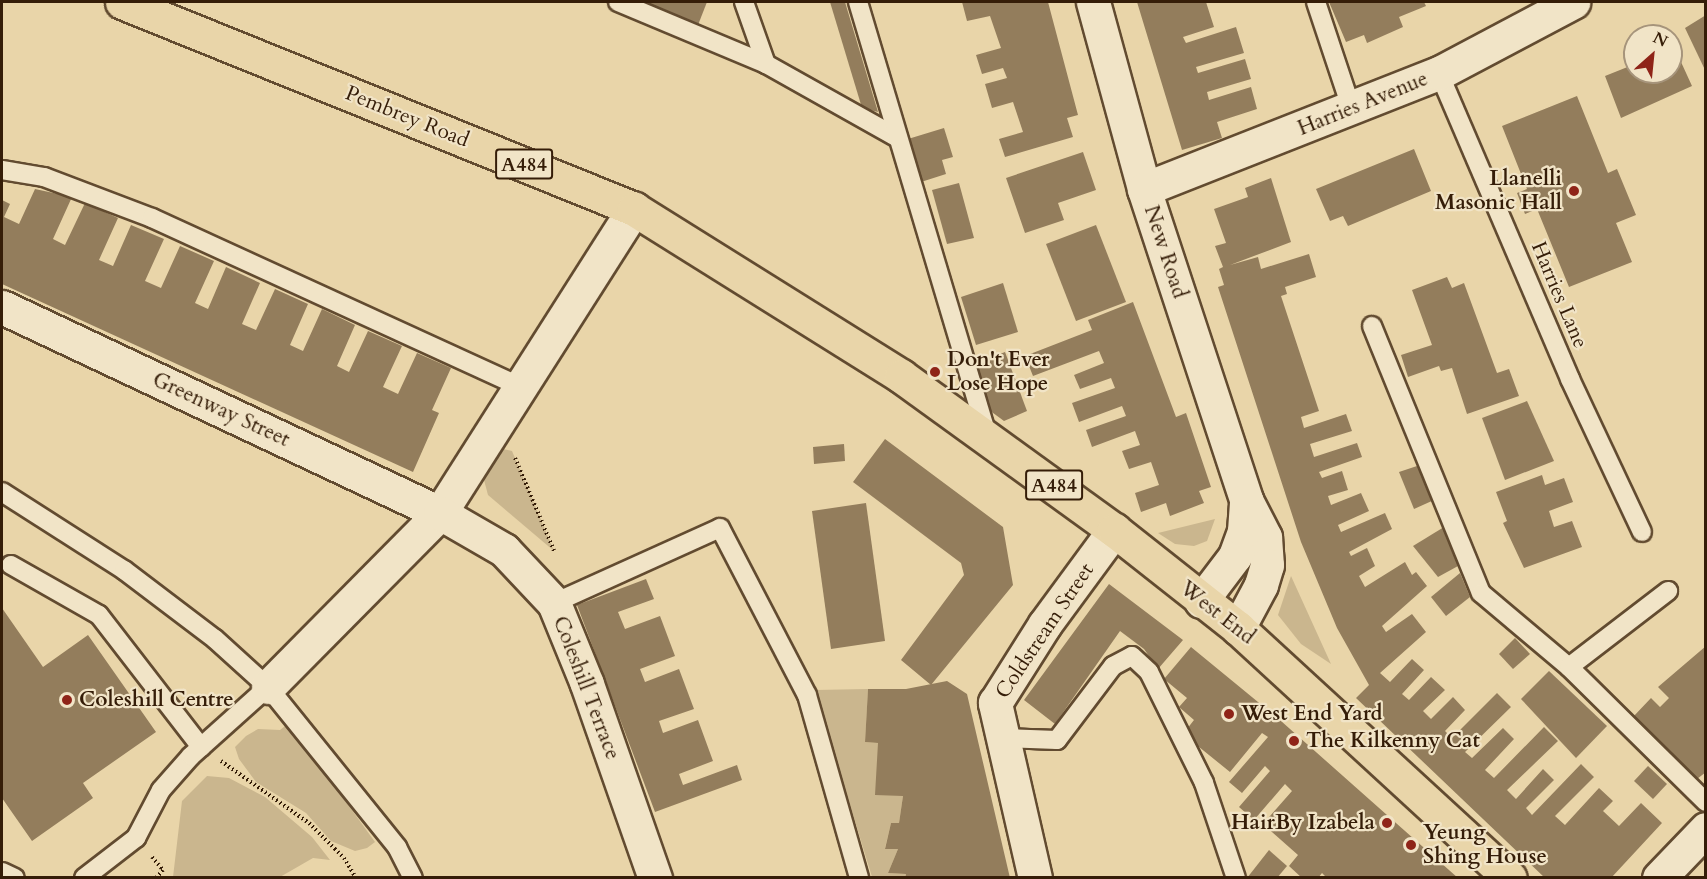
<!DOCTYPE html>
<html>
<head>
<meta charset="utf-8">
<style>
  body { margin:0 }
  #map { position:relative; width:1707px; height:879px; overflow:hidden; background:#e9d5a9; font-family:Cardo,serif }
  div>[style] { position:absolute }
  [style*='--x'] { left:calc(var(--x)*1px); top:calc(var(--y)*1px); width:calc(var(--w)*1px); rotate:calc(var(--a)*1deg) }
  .green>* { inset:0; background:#cab68e }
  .building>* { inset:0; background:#937d5c }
  .path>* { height:4px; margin-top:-2px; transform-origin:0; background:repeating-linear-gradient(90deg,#351d08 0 1.5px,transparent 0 4.5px) }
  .roads { filter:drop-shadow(2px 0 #624b30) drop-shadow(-2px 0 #624b30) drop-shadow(0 2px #624b30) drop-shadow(0 -2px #624b30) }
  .lane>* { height:18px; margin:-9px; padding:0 9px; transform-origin:9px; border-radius:9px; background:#f1e4c7 }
  .street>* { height:33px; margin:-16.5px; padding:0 16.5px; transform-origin:16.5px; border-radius:16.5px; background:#f1e4c7 }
  .secondary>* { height:33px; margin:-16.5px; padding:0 16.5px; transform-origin:16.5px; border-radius:16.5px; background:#f1e4c7 }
  .primary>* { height:33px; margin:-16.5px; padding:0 16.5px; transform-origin:16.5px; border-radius:16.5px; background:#e9d5a9 }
  .dots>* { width:16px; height:16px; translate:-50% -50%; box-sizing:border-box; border:3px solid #f1e4c7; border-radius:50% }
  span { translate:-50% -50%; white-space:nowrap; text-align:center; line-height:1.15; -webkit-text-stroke:4.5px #f1e4c7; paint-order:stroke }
  .shield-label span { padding:2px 4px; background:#f1e4c7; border:2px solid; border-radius:4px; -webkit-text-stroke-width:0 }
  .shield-label { font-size:20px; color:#351d08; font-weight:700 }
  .street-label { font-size:21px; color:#351d08 }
  .poi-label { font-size:21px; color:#351d08; font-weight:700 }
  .right { translate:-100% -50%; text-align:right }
  .left { translate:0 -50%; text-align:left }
  .frame { position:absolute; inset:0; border:3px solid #351d08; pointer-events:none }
  .north { position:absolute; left:1623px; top:24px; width:60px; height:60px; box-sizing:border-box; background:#f1e4c7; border:2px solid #a6947b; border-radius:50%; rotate:27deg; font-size:16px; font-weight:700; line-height:24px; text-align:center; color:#351d08 }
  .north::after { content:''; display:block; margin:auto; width:21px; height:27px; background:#8f2418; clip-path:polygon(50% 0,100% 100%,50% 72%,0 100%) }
</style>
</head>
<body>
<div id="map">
  <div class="green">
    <div style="clip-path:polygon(503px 449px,512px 451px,554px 551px,488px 495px,484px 480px,493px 456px)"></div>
    <div style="clip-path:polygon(1215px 519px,1207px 541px,1194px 546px,1175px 544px,1158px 533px)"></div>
    <div style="clip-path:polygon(1291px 576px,1331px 664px,1301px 644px,1278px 615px)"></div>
    <div style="clip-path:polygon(868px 689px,865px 742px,878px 743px,903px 796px,899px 823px,891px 823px,885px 848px,898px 849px,888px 873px,906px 874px,905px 877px,872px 877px,815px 690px)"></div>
    <div style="clip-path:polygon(289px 723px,375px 842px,367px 848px,355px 851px,331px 841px,306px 813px,256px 782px,239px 759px,235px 747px,246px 736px,258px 729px,280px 730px)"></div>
    <div style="clip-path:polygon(207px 776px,229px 778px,265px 797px,312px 837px,330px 860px,313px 858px,280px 877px,173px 877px,182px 801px)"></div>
  </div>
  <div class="building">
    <div style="clip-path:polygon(645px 2px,707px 2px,698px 25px)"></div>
    <div style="clip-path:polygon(830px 2px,845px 2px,878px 112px,862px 108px)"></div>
    <div style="clip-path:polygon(962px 2px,1048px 2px,1078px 115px,1067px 118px,1073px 137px,1005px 157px,999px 139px,1023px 132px,1013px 102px,992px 108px,985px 84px,1007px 78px,1003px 68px,982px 74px,976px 55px,1001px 48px,990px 16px,967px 21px)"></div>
    <div style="clip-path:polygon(1137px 2px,1206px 2px,1214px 27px,1183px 37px,1186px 43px,1236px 27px,1244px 53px,1196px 67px,1198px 73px,1245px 59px,1251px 79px,1207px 92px,1209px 100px,1251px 87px,1257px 109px,1217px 122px,1222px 138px,1182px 150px)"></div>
    <div style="clip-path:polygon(1329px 2px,1424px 2px,1426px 6px,1399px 17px,1403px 27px,1367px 43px,1364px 35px,1346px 42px)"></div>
    <div style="clip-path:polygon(1706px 15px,1706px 72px,1685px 28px)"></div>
    <div style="clip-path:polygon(1676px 51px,1692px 86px,1621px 118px,1605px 76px,1635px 64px,1635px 72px,1671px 72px,1671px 53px)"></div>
    <div style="clip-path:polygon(1577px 96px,1608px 173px,1617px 169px,1636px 215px,1616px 223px,1632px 262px,1569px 287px,1537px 209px,1525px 214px,1517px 193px,1527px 189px,1502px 126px)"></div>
    <div style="clip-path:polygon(944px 128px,953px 157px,942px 160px,946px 174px,921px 182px,908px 139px)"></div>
    <div style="clip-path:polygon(1414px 149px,1431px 191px,1348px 226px,1343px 216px,1330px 221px,1316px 189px)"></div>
    <div style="clip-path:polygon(1083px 152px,1096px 190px,1058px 203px,1064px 220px,1025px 233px,1006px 178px)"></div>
    <div style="clip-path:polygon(1271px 178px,1291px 242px,1230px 265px,1258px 257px,1261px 269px,1309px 254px,1316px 277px,1285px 287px,1287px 294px,1281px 296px,1319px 411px,1301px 417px,1304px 428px,1346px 414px,1352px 431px,1310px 444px,1314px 457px,1357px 443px,1362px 457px,1319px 472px,1322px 478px,1342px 471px,1348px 490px,1328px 496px,1331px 505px,1361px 493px,1369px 511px,1338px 525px,1341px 532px,1385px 513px,1392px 529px,1349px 552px,1351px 556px,1367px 548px,1375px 566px,1359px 576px,1365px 587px,1405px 562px,1412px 575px,1416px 572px,1427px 586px,1382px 626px,1386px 632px,1412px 614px,1426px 632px,1380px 673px,1390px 682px,1412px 659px,1424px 670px,1402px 694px,1409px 700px,1431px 677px,1445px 690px,1423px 711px,1431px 719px,1453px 697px,1465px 710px,1445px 731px,1452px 738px,1497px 693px,1511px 707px,1465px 752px,1472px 758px,1503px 728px,1514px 739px,1485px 770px,1494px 778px,1544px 727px,1558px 741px,1507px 790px,1516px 799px,1543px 769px,1554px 780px,1526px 808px,1532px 815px,1581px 764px,1594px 777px,1555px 816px,1565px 825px,1599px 788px,1613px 801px,1603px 811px,1619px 826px,1641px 803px,1662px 823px,1611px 878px,1545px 878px,1356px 698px,1369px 685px,1337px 628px,1301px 542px,1218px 287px,1224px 285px,1219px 269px,1223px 267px,1215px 246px,1226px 243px,1214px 209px,1248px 197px,1245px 188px)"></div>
    <div style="clip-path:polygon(959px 183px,974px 238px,947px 244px,932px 190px)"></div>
    <div style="clip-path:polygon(35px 189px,72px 197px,53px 239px,65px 245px,85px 203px,118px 218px,99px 260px,113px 266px,131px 225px,164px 239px,145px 281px,161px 288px,180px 246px,214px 261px,195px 303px,208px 309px,226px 267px,260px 283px,242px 324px,256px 330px,275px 289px,308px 304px,290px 345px,303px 351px,322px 309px,355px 325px,337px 366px,349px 372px,368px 331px,402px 346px,383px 387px,398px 394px,417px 353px,451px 368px,432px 410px,439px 413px,413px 472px,2px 284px,2px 200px,10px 204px,4px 217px,19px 224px)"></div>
    <div style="clip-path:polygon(1096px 225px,1126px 302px,1076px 321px,1046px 244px)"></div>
    <div style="clip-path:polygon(1447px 277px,1452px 288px,1464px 283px,1497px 373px,1509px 369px,1519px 396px,1467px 414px,1452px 368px,1441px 371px,1439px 366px,1408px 377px,1401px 355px,1432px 345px,1412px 290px)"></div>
    <div style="clip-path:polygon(1003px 283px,1018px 332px,976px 345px,961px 297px)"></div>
    <div style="clip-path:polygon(1133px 302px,1176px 417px,1186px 413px,1211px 487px,1199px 491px,1204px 503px,1170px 516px,1166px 503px,1141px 512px,1135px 493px,1159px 485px,1151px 462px,1129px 469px,1122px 451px,1140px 445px,1135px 431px,1092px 447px,1086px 430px,1126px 416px,1122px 406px,1079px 422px,1072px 403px,1115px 388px,1111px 378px,1080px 389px,1074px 375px,1104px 363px,1099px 351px,1033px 376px,1025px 356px,1092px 330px,1088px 320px)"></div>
    <div style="clip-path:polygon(1005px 352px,1027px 411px,1004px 421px,985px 407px,975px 364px)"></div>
    <div style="clip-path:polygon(1527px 401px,1554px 461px,1505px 480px,1482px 418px)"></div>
    <div style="clip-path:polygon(885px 439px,1003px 527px,1013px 585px,931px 685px,901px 660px,964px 575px,961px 563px,853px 482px)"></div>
    <div style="clip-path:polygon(844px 444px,845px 461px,814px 464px,813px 447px)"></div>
    <div style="clip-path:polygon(1420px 465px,1434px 500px,1414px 509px,1399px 472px)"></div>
    <div style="clip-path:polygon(1542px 475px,1545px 485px,1564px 478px,1573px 502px,1549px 511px,1554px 527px,1572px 521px,1582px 547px,1524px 568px,1503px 523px,1507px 521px,1496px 492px)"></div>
    <div style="clip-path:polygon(866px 503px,885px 641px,831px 649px,812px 511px)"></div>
    <div style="clip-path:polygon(1444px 527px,1458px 566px,1438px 577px,1413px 546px)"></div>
    <div style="clip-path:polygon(1460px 573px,1470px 597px,1446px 616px,1431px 597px)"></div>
    <div style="clip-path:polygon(646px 579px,654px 599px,618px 612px,625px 629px,660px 616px,675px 656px,640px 669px,645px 682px,679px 669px,694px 709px,659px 721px,663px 733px,698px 720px,713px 761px,679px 774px,683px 785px,737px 765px,742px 780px,655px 812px,577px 605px)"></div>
    <div style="clip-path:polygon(1109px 584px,1183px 640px,1158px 669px,1144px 649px,1120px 631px,1055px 724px,1024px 700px)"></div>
    <div style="clip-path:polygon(2px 608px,43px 667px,88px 635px,156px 732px,83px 783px,93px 798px,32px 841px,2px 798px)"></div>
    <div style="clip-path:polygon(1515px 638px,1530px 654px,1513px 669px,1499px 654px)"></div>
    <div style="clip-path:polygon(1706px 646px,1706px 772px,1697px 779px,1633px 717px,1651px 698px,1660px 707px,1669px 698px,1658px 687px)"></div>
    <div style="clip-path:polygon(1191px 647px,1281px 721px,1458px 878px,1327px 878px,1322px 873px,1318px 878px,1302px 878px,1289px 866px,1298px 855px,1263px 824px,1292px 791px,1285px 784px,1254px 820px,1239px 807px,1270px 771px,1265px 766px,1242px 793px,1229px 782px,1268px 737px,1262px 733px,1230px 772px,1183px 734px,1194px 720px,1179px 707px,1187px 698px,1164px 679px)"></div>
    <div style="clip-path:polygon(1549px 671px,1607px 726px,1576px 758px,1521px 699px)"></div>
    <div style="clip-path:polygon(947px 681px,967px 694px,1010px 878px,905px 878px,906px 874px,888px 873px,898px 849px,885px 849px,891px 823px,899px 823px,903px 796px,875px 795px,878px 743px,865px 742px,868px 689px,906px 689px)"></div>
    <div style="clip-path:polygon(1648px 766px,1667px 784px,1653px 799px,1634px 781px)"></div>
    <div style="clip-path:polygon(1269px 850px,1287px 866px,1277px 878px,1247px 878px)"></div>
  </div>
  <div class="path">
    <div style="--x:515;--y:458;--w:103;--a:67.2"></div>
    <div style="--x:221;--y:761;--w:108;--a:35.2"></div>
    <div style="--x:309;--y:823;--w:49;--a:45"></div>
    <div style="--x:344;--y:858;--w:23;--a:59"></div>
    <div style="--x:152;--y:857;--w:17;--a:50"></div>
    <div style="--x:163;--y:870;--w:11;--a:131"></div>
  </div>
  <div class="roads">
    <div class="lane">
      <div style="--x:618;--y:2;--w:160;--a:22.7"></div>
      <div style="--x:766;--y:64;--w:151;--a:29.3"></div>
      <div style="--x:744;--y:2;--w:66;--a:70.5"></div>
      <div style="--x:858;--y:2;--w:452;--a:73.4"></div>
      <div style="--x:1316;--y:2;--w:114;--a:71.6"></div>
      <div style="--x:1439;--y:73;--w:333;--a:66.8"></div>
      <div style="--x:1570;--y:379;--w:169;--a:64.8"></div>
      <div style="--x:2;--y:170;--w:43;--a:9.5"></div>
      <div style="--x:44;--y:177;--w:116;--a:20.8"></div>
      <div style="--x:152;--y:218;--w:406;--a:24.6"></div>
      <div style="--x:1372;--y:326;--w:288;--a:67.8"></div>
      <div style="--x:1481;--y:593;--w:115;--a:40.1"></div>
      <div style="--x:1569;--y:667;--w:192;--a:44.6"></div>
      <div style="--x:2;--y:492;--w:145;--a:32.6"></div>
      <div style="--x:124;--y:570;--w:114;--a:37.2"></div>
      <div style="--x:215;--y:639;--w:72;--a:42.2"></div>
      <div style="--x:268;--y:687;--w:206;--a:51.1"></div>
      <div style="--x:397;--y:847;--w:35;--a:63"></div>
      <div style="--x:11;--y:565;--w:101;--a:29.6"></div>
      <div style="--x:99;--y:615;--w:167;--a:52.3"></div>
      <div style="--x:554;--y:603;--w:182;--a:-24.3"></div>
      <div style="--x:720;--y:528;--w:188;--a:62.5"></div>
      <div style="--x:807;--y:695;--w:190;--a:74.1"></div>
      <div style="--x:1569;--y:667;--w:125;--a:-37.5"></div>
      <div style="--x:1003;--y:738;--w:54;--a:2.1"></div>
      <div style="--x:1057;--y:740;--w:93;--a:-52.9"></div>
      <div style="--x:1113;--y:666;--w:21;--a:-28"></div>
      <div style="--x:1132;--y:656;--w:23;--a:43"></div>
      <div style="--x:1149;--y:672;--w:124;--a:63.6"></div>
      <div style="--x:1204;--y:783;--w:100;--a:71.4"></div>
      <div style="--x:2;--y:872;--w:14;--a:25"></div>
      <div style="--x:84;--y:878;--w:66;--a:-37.6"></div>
      <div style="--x:136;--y:838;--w:54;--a:-62.5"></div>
      <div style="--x:161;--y:790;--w:45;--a:-48.6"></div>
      <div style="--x:191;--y:756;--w:103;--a:-41.9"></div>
    </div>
    <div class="street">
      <div style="--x:1144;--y:189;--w:317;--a:-21.5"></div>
      <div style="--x:1439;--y:73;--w:152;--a:-27.9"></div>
      <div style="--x:268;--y:687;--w:245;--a:-45.3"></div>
      <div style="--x:440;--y:513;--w:361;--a:-57.5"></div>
      <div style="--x:1035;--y:878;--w:180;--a:-102.9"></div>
      <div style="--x:995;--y:703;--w:93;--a:-57.7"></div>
      <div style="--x:1045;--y:624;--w:117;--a:-53.7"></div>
      <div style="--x:1659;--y:878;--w:68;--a:-46.2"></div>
    </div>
    <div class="secondary">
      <div style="--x:1093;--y:2;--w:194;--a:74.7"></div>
      <div style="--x:1144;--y:189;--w:327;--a:71.8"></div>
      <div style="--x:1246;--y:500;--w:42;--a:62.8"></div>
      <div style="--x:1265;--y:537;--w:28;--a:86"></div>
      <div style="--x:1267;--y:565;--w:21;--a:107"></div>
      <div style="--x:1261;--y:585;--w:49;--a:118.1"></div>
      <div style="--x:2;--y:307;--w:484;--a:25.2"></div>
      <div style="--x:440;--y:513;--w:74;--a:30"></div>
      <div style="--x:504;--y:550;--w:73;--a:46.7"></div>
      <div style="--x:554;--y:603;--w:87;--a:67.8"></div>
      <div style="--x:587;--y:684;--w:206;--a:70.7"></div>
      <div style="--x:1201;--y:601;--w:56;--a:-52.9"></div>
      <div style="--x:1235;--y:556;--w:27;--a:-70"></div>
      <div style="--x:1244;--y:531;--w:31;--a:-86"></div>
    </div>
    <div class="primary">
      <div style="--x:122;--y:2;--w:552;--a:22.01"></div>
      <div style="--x:634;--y:209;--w:315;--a:32"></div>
      <div style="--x:901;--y:376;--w:263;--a:35.9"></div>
      <div style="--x:1114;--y:530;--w:158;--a:38.3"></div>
      <div style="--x:1238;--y:628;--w:369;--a:42.6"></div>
    </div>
  </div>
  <div class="dots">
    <div style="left:1574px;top:191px;background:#8f2418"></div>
    <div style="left:935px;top:372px;background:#8f2418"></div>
    <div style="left:67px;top:700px;background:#8f2418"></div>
    <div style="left:1229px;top:714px;background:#8f2418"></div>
    <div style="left:1294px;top:741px;background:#8f2418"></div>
    <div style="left:1387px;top:823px;background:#8f2418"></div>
    <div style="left:1411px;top:845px;background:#8f2418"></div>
  </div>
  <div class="shield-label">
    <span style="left:524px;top:164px">A484</span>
    <span style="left:1054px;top:485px">A484</span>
  </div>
  <div class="street-label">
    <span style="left:1363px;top:104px;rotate:-22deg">Harries Avenue</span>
    <span style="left:407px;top:117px;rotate:22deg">Pembrey Road</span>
    <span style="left:1165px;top:252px;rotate:72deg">New Road</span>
    <span style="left:1559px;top:295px;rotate:67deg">Harries Lane</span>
    <span style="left:221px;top:410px;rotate:25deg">Greenway Street</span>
    <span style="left:1217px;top:613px;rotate:38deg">West End</span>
    <span style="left:1045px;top:631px;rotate:-56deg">Coldstream Street</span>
    <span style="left:586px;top:688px;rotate:69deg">Coleshill Terrace</span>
  </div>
  <div class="poi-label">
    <span class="right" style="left:1562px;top:191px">Llanelli<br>Masonic Hall</span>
    <span class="left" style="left:947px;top:372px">Don't Ever<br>Lose Hope</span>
    <span class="left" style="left:79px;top:700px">Coleshill Centre</span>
    <span class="left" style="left:1241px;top:714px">West End Yard</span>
    <span class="left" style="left:1306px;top:741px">The Kilkenny Cat</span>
    <span class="right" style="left:1375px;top:823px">HairBy Izabela</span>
    <span class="left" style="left:1423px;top:845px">Yeung<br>Shing House</span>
  </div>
  <div class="frame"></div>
  <div class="north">N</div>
</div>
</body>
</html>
